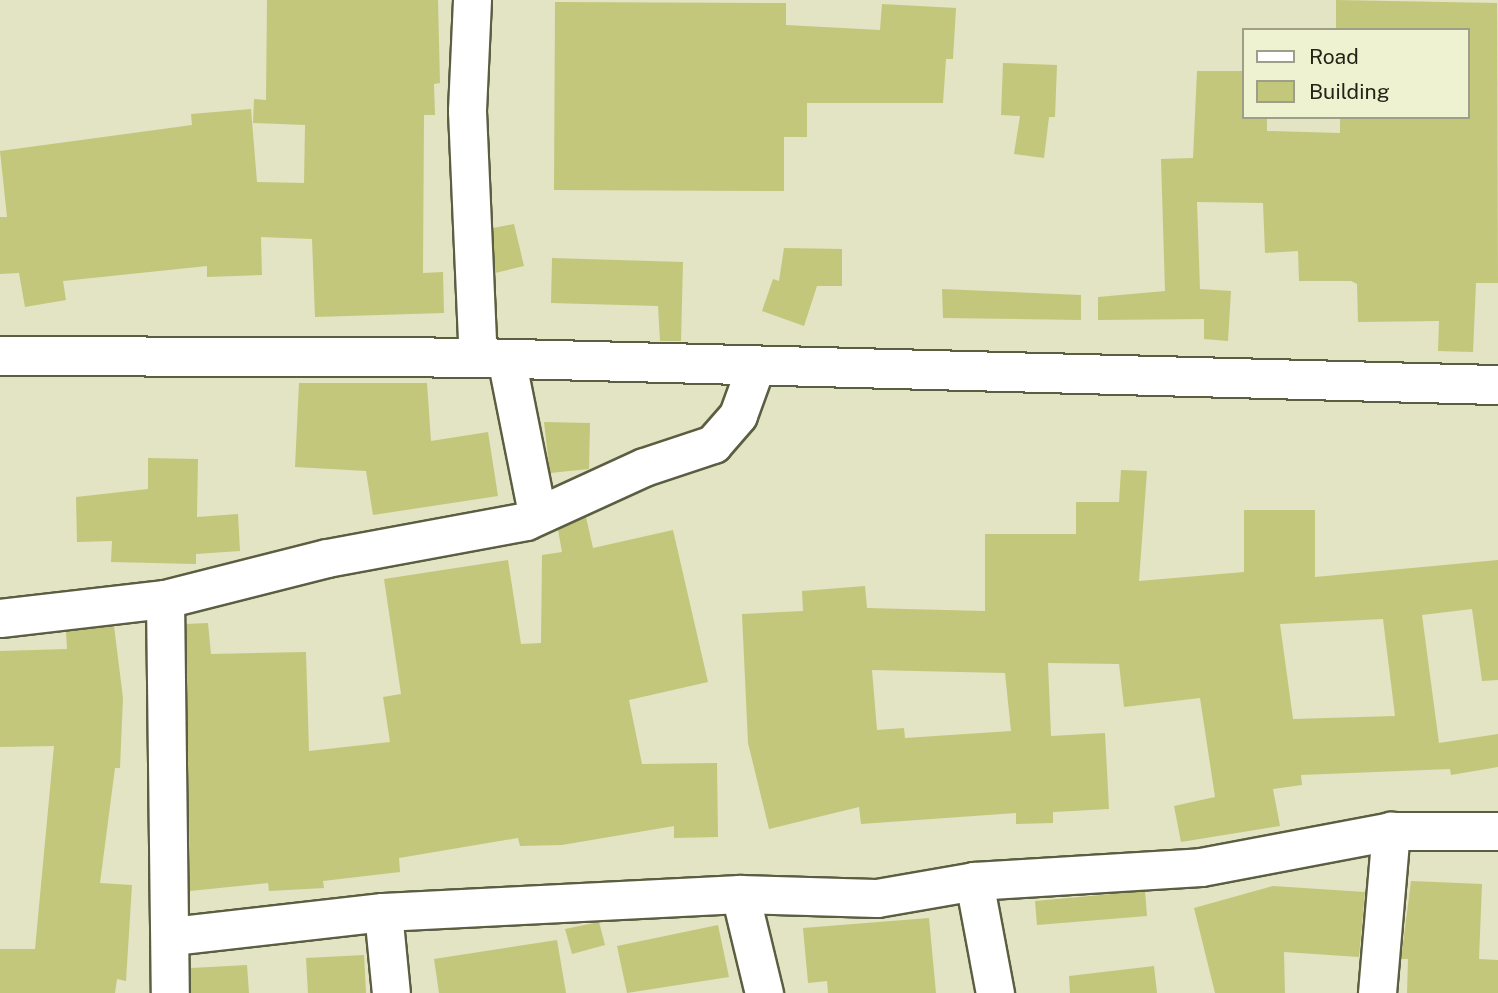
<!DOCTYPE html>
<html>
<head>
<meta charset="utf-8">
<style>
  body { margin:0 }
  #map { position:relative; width:1498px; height:993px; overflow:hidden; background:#e2e4c4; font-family:"Public Sans",sans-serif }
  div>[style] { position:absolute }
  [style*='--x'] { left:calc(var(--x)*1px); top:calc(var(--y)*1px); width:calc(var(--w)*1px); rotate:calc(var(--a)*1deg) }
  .building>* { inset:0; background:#c3c77b }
  .roads { filter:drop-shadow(2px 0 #5c5e42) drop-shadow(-2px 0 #5c5e42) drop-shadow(0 2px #5c5e42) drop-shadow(0 -2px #5c5e42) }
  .minor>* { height:37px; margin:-18.5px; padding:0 18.5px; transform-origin:18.5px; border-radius:18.5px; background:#fff }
  .tertiary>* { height:38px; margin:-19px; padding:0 19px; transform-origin:19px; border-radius:19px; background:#fff }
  span { translate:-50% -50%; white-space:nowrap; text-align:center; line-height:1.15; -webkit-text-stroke:5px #eff2d1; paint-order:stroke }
  .legend { position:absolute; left:1242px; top:28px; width:228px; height:91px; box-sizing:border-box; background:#eff2d1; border:2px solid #9da087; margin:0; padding:9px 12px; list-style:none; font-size:21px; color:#232418 }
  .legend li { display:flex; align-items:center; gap:14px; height:35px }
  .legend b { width:35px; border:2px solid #9da087 }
</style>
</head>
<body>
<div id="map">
  <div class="building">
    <div style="clip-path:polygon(267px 0,438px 0,440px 83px,434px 84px,435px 115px,424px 115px,423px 273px,443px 272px,444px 313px,315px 317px,312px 239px,261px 237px,262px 275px,207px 277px,207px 266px,63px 281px,66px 300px,25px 307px,19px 273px,0 274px,0 217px,7px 217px,0 151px,192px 125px,191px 114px,251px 109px,257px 182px,304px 183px,305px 125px,253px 123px,254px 99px,266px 100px)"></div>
    <div style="clip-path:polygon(1336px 0,1497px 3px,1498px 283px,1476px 283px,1473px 352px,1438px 351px,1439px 321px,1358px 322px,1357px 284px,1351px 281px,1299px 281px,1298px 251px,1265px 253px,1263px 203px,1197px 202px,1200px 289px,1231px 291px,1228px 341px,1204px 339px,1204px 319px,1098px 320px,1098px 297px,1165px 291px,1161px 159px,1193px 158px,1197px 71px,1244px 71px,1244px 117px,1267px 117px,1267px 131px,1340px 133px,1340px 117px,1468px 117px,1468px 30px,1336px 30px)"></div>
    <div style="clip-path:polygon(555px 2px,786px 3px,786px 25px,880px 30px,882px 4px,956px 8px,953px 59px,946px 59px,943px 103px,807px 103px,807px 137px,784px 137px,784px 191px,554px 190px)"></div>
    <div style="clip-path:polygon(1003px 63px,1057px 65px,1055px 117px,1049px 117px,1044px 158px,1014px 154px,1020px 116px,1001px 115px)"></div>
    <div style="clip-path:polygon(514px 224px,524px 266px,495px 273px,493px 228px)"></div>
    <div style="clip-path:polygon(784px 248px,842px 249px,842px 286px,817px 286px,804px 326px,762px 311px,773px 279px,779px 281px)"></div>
    <div style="clip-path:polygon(552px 258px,683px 262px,681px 341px,660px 341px,658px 306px,551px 303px)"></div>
    <div style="clip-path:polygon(942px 289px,1081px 295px,1081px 320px,943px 318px)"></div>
    <div style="clip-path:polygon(299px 383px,427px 383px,431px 441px,488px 432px,498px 496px,373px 515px,366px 471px,295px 467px)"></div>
    <div style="clip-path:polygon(544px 422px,590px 423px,589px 469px,550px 473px)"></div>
    <div style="clip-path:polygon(148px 458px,198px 459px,197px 517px,238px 514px,240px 551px,196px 554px,196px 564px,111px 562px,112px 541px,77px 542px,76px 497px,148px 489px)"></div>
    <div style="clip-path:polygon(evenodd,1121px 470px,1147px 471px,1139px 581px,1244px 572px,1244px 510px,1315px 510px,1315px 577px,1498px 560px,1498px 680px,1482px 681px,1472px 609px,1422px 615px,1439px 743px,1498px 734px,1498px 767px,1451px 775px,1450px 769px,1301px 775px,1302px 785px,1273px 789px,1280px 826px,1181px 842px,1174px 806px,1215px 797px,1200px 698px,1124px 707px,1119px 664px,1048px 663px,1051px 736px,1105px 733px,1109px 809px,1053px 812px,1053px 823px,1016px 824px,1016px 813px,861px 824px,859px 807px,769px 829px,748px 743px,742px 614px,803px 611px,802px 591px,865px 586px,867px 608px,985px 611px,985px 534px,1076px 534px,1076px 502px,1119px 502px,1121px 470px,1383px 619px,1395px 716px,1293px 719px,1280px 624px,1383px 619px,1121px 470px,872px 670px,1005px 673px,1011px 731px,905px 738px,904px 728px,877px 730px,872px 670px)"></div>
    <div style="clip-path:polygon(586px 517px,593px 548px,673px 530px,708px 682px,629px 700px,642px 764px,717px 763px,718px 837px,674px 838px,674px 826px,562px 845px,520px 846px,518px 838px,399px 858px,400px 872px,323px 881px,324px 888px,269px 891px,268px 883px,190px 891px,186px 624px,208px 623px,211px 654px,306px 652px,309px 751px,390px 742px,383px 697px,401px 694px,384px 579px,508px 560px,521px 644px,541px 643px,542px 555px,562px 552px,558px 530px)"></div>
    <div style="clip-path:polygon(114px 626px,123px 698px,120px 768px,115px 768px,100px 883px,132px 885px,126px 981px,117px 979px,115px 993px,0 993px,0 949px,35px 949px,54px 746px,0 747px,0 651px,67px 649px,66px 632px)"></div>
    <div style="clip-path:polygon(1411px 881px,1482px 884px,1479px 959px,1498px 960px,1498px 993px,1407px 993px,1408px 959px,1401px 959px)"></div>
    <div style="clip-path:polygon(1273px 886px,1365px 892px,1359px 957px,1284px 952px,1285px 993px,1215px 993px,1194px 908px)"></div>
    <div style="clip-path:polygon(1145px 891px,1147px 916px,1037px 925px,1035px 901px)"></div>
    <div style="clip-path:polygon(929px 918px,936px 993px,828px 993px,827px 981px,808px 983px,803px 928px)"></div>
    <div style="clip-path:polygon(599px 922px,605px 945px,572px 954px,565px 929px)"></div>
    <div style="clip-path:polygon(718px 925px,729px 977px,627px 993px,617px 946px)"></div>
    <div style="clip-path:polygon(557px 940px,566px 993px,439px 993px,434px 959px)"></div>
    <div style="clip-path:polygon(364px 955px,366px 993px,308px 993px,306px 958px)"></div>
    <div style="clip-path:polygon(247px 965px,249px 993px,191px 993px,191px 968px)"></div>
    <div style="clip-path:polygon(1154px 966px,1157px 993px,1070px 993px,1069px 976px)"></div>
  </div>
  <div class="roads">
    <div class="minor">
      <div style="--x:472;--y:0;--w:111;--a:92.6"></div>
      <div style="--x:467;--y:111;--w:247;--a:87.5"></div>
      <div style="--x:507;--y:363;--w:143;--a:78.7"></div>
      <div style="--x:535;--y:503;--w:10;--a:45"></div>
      <div style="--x:165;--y:599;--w:394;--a:89.3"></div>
      <div style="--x:0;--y:618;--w:166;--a:-6.6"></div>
      <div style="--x:165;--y:599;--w:167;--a:-14.2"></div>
      <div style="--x:327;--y:558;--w:202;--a:-10.5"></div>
      <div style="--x:526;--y:521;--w:130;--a:-24.6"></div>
      <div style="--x:644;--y:467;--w:73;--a:-18.4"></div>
      <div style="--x:713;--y:444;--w:38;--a:-49"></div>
      <div style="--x:738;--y:415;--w:50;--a:-70.1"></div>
      <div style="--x:974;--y:881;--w:114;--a:79.4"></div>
      <div style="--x:740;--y:894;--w:102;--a:76.4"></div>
      <div style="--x:383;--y:912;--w:81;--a:84.4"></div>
      <div style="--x:172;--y:936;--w:212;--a:-6.5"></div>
      <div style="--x:383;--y:912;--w:357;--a:-2.9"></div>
      <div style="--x:740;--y:894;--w:137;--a:1.7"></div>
      <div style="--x:877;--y:898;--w:98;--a:-9.9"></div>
      <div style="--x:974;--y:881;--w:227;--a:-3.5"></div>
      <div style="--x:1201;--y:867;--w:193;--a:-10.7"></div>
      <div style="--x:1391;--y:831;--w:107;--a:0"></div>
      <div style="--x:1377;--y:993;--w:163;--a:-85.1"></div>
    </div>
    <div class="tertiary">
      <div style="--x:0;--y:356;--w:478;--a:0.2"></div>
      <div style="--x:478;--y:358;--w:1020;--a:1.52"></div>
    </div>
  </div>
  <ul class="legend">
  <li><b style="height:9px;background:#fff"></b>Road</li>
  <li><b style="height:19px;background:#c3c77b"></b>Building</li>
  </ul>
</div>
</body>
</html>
